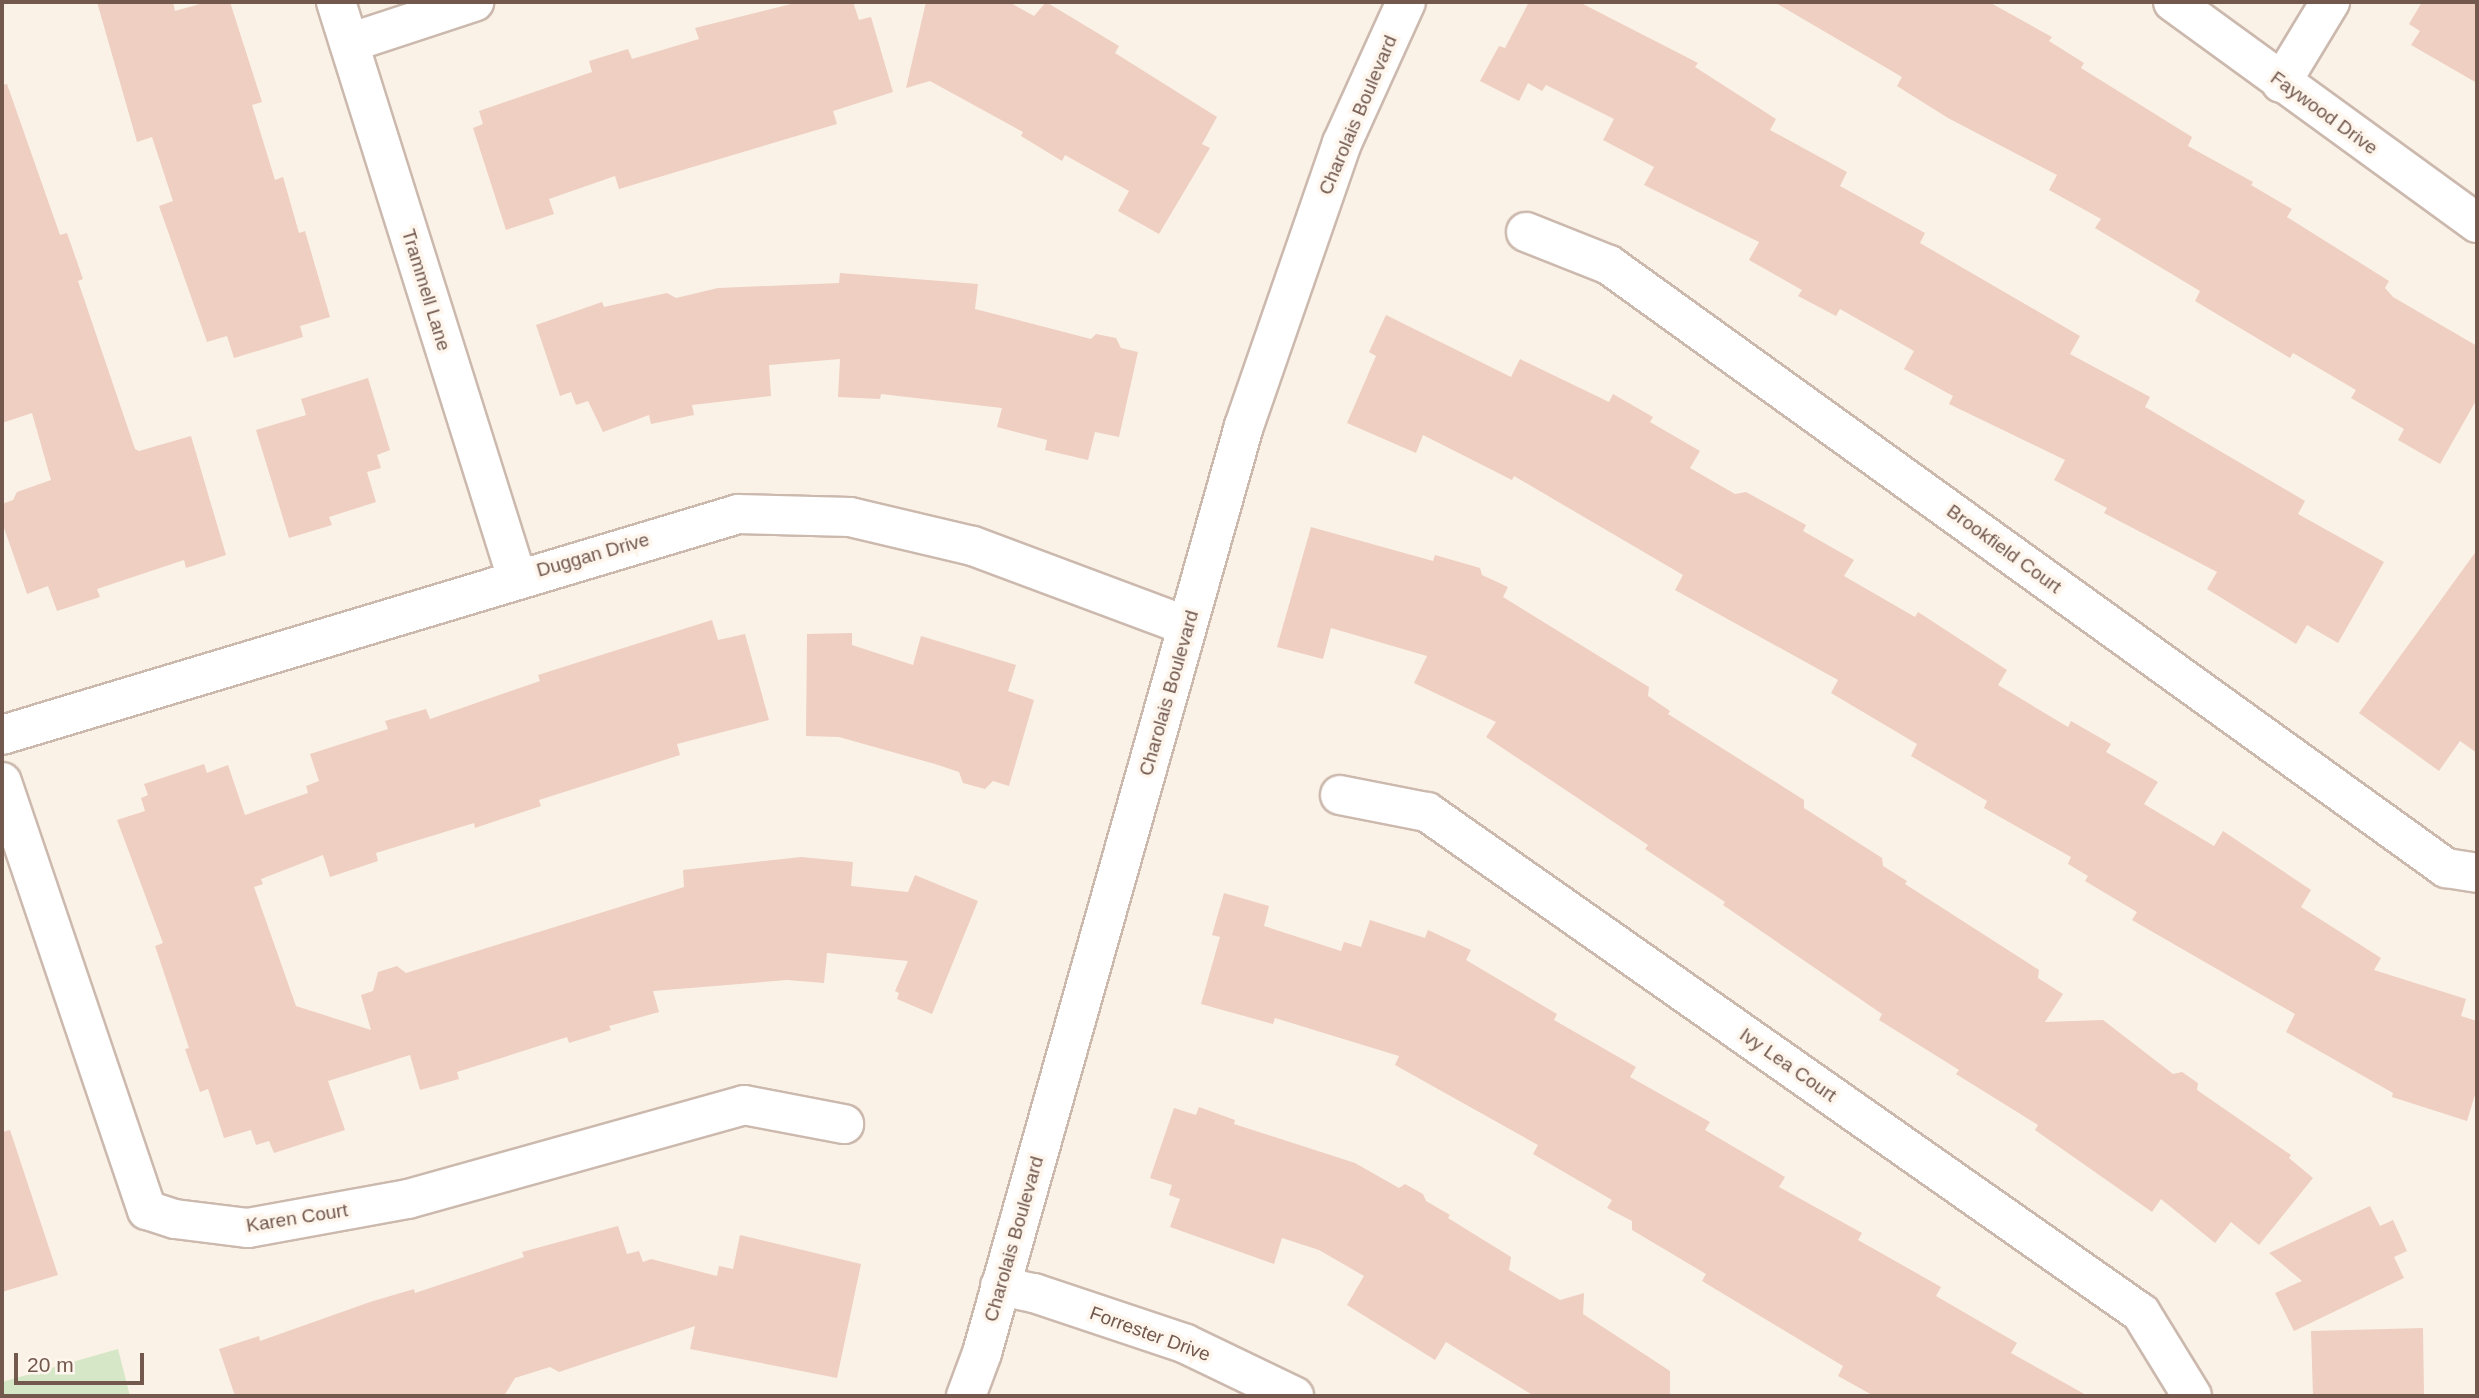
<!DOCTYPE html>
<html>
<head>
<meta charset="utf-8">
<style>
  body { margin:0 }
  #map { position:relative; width:2479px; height:1398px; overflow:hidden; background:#fbf2e7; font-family:Helvetica,sans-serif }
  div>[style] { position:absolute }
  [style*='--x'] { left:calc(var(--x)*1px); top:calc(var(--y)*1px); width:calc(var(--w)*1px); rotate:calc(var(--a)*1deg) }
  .green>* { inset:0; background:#d6e7c7 }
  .building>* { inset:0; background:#eecfc1 }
  .roads { filter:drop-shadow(2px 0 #ccb9ae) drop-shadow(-2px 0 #ccb9ae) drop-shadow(0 2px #ccb9ae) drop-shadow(0 -2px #ccb9ae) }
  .minor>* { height:38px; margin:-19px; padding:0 19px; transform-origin:19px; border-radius:19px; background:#fff }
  span { translate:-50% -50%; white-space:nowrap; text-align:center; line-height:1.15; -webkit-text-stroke:7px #fef6ed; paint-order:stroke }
  .street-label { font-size:19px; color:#72584d }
  .frame { position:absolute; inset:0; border:4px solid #72584d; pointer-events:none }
  .scale { position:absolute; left:14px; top:1353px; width:130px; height:32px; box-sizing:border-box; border:4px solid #72584d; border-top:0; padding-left:9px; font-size:21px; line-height:24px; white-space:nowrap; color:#72584d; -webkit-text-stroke:5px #fef6ed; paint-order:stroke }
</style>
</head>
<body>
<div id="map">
  <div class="green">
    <div style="clip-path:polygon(118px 1349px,130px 1396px,2px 1396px,2px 1382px)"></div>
  </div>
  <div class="building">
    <div style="clip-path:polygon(97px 2px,173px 2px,175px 11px,207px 2px,230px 2px,262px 102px,252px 105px,275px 180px,283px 177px,299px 233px,305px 231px,330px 317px,300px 326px,303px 337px,234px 358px,227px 336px,207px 342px,159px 206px,173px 201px,152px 137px,137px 142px)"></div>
    <div style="clip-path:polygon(799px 2px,853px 2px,859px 20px,871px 17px,893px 92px,833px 111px,837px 124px,619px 189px,615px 176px,549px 199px,554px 214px,506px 230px,473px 128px,483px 124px,479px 111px,592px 72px,589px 61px,628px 49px,632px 59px,699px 39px,695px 28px)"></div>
    <div style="clip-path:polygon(926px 2px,1009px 2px,1034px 16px,1046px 2px,1119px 46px,1115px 53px,1217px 117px,1202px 144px,1210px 148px,1159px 234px,1118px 211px,1129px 191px,1065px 155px,1062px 161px,1021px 136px,1023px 132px,930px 81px,906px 88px)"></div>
    <div style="clip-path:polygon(1529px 2px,1579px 2px,1698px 63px,1695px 67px,1776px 119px,1770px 130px,1847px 172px,1840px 186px,1925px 233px,1920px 243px,2080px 336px,2070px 354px,2150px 397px,2145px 407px,2305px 501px,2298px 514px,2384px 562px,2338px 643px,2307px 625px,2296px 644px,2207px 589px,2217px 572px,2104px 513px,2107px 508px,2054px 480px,2065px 460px,1949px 404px,1953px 396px,1904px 369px,1914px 351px,1840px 309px,1836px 316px,1798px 296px,1802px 290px,1749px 260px,1759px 242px,1644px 185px,1654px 167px,1603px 140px,1614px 119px,1546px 85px,1542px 91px,1528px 83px,1519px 101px,1480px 81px,1499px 46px,1505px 48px)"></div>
    <div style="clip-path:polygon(1774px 2px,1989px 2px,2052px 37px,2049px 41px,2084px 63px,2081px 68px,2192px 137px,2188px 146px,2253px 182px,2251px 185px,2292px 209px,2287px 217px,2389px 281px,2385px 288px,2393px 297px,2477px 346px,2477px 399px,2440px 464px,2398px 440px,2404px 429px,2351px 398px,2356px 390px,2293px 353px,2290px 358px,2195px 301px,2200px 291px,2095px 228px,2101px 219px,2049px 190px,2057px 175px,1948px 118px,1897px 86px,1902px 77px)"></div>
    <div style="clip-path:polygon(2422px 2px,2477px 2px,2477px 83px,2411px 45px,2420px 31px,2409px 24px)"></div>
    <div style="clip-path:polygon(7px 84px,60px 235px,67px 233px,83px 279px,78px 281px,135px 449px,139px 451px,191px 436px,226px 555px,186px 568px,184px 560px,97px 589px,100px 597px,57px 611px,48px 586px,27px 594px,2px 522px,2px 504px,13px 500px,17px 492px,51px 480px,32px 413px,2px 423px,2px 85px)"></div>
    <div style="clip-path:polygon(840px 273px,978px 284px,975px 309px,1091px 339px,1096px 334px,1116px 338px,1121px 348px,1138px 352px,1119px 437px,1095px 432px,1088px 460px,1045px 450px,1047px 440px,997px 427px,1002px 408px,881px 394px,880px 399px,838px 397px,840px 359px,769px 365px,771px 396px,692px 405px,694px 415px,651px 424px,649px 415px,603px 432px,588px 401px,576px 405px,571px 392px,560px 396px,536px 325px,602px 302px,604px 307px,667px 293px,676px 298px,718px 288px,839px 283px)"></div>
    <div style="clip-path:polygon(1386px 315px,1511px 377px,1520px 359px,1609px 402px,1613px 394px,1653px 417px,1650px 422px,1700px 451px,1690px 468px,1735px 494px,1746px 492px,1806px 525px,1803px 531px,1854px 560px,1844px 576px,1915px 617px,1918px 612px,2007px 670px,1998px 685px,2068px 727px,2071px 721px,2111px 744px,2106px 752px,2158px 782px,2144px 804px,2214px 846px,2223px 831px,2311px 890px,2301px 907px,2381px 958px,2374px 970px,2466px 999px,2461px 1016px,2477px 1021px,2477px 1088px,2467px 1121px,2392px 1097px,2393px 1093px,2286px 1032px,2295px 1014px,2132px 920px,2137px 912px,2085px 881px,2088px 876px,2068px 864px,2071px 857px,1984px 808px,1987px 801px,1911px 756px,1917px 744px,1831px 693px,1838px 680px,1675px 590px,1683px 575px,1514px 476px,1512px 480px,1423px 435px,1416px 453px,1347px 423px,1376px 356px,1369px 352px)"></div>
    <div style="clip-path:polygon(368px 378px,390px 450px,377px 455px,381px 468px,367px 472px,376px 502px,329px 517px,332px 525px,289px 538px,256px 430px,306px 415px,301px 399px)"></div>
    <div style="clip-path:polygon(1311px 527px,1433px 561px,1435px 555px,1480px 568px,1482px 575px,1508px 587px,1503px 597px,1649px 687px,1648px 696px,1670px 711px,1668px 714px,1804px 800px,1804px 808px,1882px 858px,1883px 866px,1907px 881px,1905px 884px,2039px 970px,2038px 978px,2063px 994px,2045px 1022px,2103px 1020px,2173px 1074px,2182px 1072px,2198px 1083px,2197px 1090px,2291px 1155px,2289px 1158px,2313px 1178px,2259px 1245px,2231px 1222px,2215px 1243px,2161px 1199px,2152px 1212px,2035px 1130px,2038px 1125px,1956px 1074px,1959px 1070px,1879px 1020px,1882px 1014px,1723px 905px,1725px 902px,1645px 849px,1648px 845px,1486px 737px,1496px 722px,1414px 683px,1427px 656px,1331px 628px,1323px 659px,1277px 647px)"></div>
    <div style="clip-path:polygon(2477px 550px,2477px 753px,2460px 741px,2439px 771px,2359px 713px)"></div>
    <div style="clip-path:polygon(712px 620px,718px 640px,745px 634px,769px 720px,677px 744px,680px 755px,539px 800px,541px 806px,475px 828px,474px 823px,376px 853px,378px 861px,330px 877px,323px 855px,261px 879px,263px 884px,254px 887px,296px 1006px,371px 1030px,361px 995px,373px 991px,378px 972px,397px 966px,406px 973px,684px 887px,683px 870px,801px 857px,853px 862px,851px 886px,908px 892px,915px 875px,978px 901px,932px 1014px,897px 999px,899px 993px,895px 991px,908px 961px,827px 953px,824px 983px,787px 980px,653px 991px,659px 1012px,609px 1026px,611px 1030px,569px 1043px,567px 1037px,457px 1072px,459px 1079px,420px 1090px,410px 1055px,328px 1081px,345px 1130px,274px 1153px,269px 1141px,256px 1145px,251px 1130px,224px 1138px,208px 1089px,200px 1092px,185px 1049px,189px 1048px,155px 946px,163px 943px,117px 820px,145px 811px,141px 798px,148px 795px,144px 784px,204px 764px,207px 773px,228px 765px,245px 815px,308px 793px,306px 786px,319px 781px,310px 754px,388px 729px,385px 721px,426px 709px,430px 719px,540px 681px,538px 675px)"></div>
    <div style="clip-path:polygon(852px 633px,852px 645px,913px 665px,921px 636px,1016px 665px,1008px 691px,1034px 700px,1009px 786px,993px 781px,985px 789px,963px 783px,959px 772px,935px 764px,839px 737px,806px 736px,807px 634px)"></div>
    <div style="clip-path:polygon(1224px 893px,1269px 906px,1264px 926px,1341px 951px,1344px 942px,1361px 947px,1370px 920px,1425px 938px,1428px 930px,1471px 950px,1466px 960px,1557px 1014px,1554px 1020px,1636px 1067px,1630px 1077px,1710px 1122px,1705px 1130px,1785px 1177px,1779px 1187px,1862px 1233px,1858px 1240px,1941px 1287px,1936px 1296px,2017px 1343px,2011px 1353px,2088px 1396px,1874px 1396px,1838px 1376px,1843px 1366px,1702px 1281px,1706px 1274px,1632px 1230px,1632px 1221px,1607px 1208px,1612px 1200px,1533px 1154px,1538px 1145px,1395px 1065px,1399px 1056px,1275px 1018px,1273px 1024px,1201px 1004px,1220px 937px,1212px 935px)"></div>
    <div style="clip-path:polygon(1199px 1107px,1235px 1120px,1234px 1124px,1355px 1163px,1399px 1188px,1405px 1184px,1423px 1194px,1426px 1201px,1450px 1215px,1448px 1218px,1511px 1257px,1509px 1270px,1560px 1300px,1584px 1293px,1583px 1314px,1670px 1371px,1670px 1396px,1534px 1396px,1446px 1342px,1435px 1360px,1347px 1305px,1364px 1276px,1319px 1250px,1282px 1238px,1274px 1264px,1170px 1227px,1180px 1199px,1169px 1195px,1172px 1185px,1150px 1178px,1174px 1108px,1196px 1115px)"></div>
    <div style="clip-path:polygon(10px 1130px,58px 1275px,2px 1292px,2px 1132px)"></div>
    <div style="clip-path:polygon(2370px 1206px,2380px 1226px,2393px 1220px,2407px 1251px,2394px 1257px,2404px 1278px,2294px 1331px,2275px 1293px,2302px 1281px,2269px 1253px)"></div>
    <div style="clip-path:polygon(618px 1226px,627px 1254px,639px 1251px,643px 1262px,651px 1259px,717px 1276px,719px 1266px,733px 1269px,740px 1235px,861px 1264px,837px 1378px,690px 1349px,695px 1326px,559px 1372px,550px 1367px,515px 1378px,504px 1396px,235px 1396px,219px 1349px,259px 1336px,260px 1341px,370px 1302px,414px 1289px,415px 1293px,524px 1257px,522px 1252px)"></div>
    <div style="clip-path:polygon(2423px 1328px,2424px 1396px,2313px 1396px,2311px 1331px)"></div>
  </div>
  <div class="roads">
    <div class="minor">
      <div style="--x:336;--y:2;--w:604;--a:72.56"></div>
      <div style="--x:2173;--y:2;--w:376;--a:36"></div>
      <div style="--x:349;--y:43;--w:132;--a:-18.2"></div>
      <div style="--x:2281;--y:83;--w:95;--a:-58.8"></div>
      <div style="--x:1526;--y:232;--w:89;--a:21.7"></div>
      <div style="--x:1609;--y:265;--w:1032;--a:35.77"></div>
      <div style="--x:2446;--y:868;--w:31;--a:9"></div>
      <div style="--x:2;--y:735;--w:768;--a:-16.71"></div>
      <div style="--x:738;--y:514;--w:112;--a:1.5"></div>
      <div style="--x:850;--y:517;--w:126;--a:13.3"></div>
      <div style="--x:973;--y:546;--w:228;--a:20.5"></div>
      <div style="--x:2;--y:782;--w:452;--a:71.3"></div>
      <div style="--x:147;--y:1210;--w:29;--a:18"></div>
      <div style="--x:175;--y:1219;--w:74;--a:7"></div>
      <div style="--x:248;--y:1228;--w:163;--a:-10.3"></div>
      <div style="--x:408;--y:1199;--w:349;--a:-15.6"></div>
      <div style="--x:744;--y:1105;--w:102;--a:10.8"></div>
      <div style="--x:1340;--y:795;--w:89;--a:11.1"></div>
      <div style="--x:1427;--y:812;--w:872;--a:35.06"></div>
      <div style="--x:2141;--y:1313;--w:97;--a:58.4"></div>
      <div style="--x:1000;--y:1286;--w:35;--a:12"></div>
      <div style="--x:1034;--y:1293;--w:160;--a:18.5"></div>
      <div style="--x:1186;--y:1344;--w:120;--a:25.7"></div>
      <div style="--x:966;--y:1396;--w:46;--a:-69.6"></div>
      <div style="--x:982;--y:1353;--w:963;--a:-74.22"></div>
      <div style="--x:1244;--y:426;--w:299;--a:-70.9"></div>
      <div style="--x:1342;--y:143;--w:155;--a:-65.6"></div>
    </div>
  </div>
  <div class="street-label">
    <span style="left:2324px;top:113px;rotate:36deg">Faywood Drive</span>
    <span style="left:1358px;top:115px;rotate:-67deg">Charolais Boulevard</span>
    <span style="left:426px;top:290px;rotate:73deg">Trammell Lane</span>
    <span style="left:2004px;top:549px;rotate:36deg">Brookfield Court</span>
    <span style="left:593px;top:555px;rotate:-16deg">Duggan Drive</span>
    <span style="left:1169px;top:693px;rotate:-74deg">Charolais Boulevard</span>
    <span style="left:1788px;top:1065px;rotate:35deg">Ivy Lea Court</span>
    <span style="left:297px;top:1218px;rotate:-9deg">Karen Court</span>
    <span style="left:1014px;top:1239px;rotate:-74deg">Charolais Boulevard</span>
    <span style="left:1150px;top:1334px;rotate:20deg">Forrester Drive</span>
  </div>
  <div class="frame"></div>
  <div class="scale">20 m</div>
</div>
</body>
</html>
